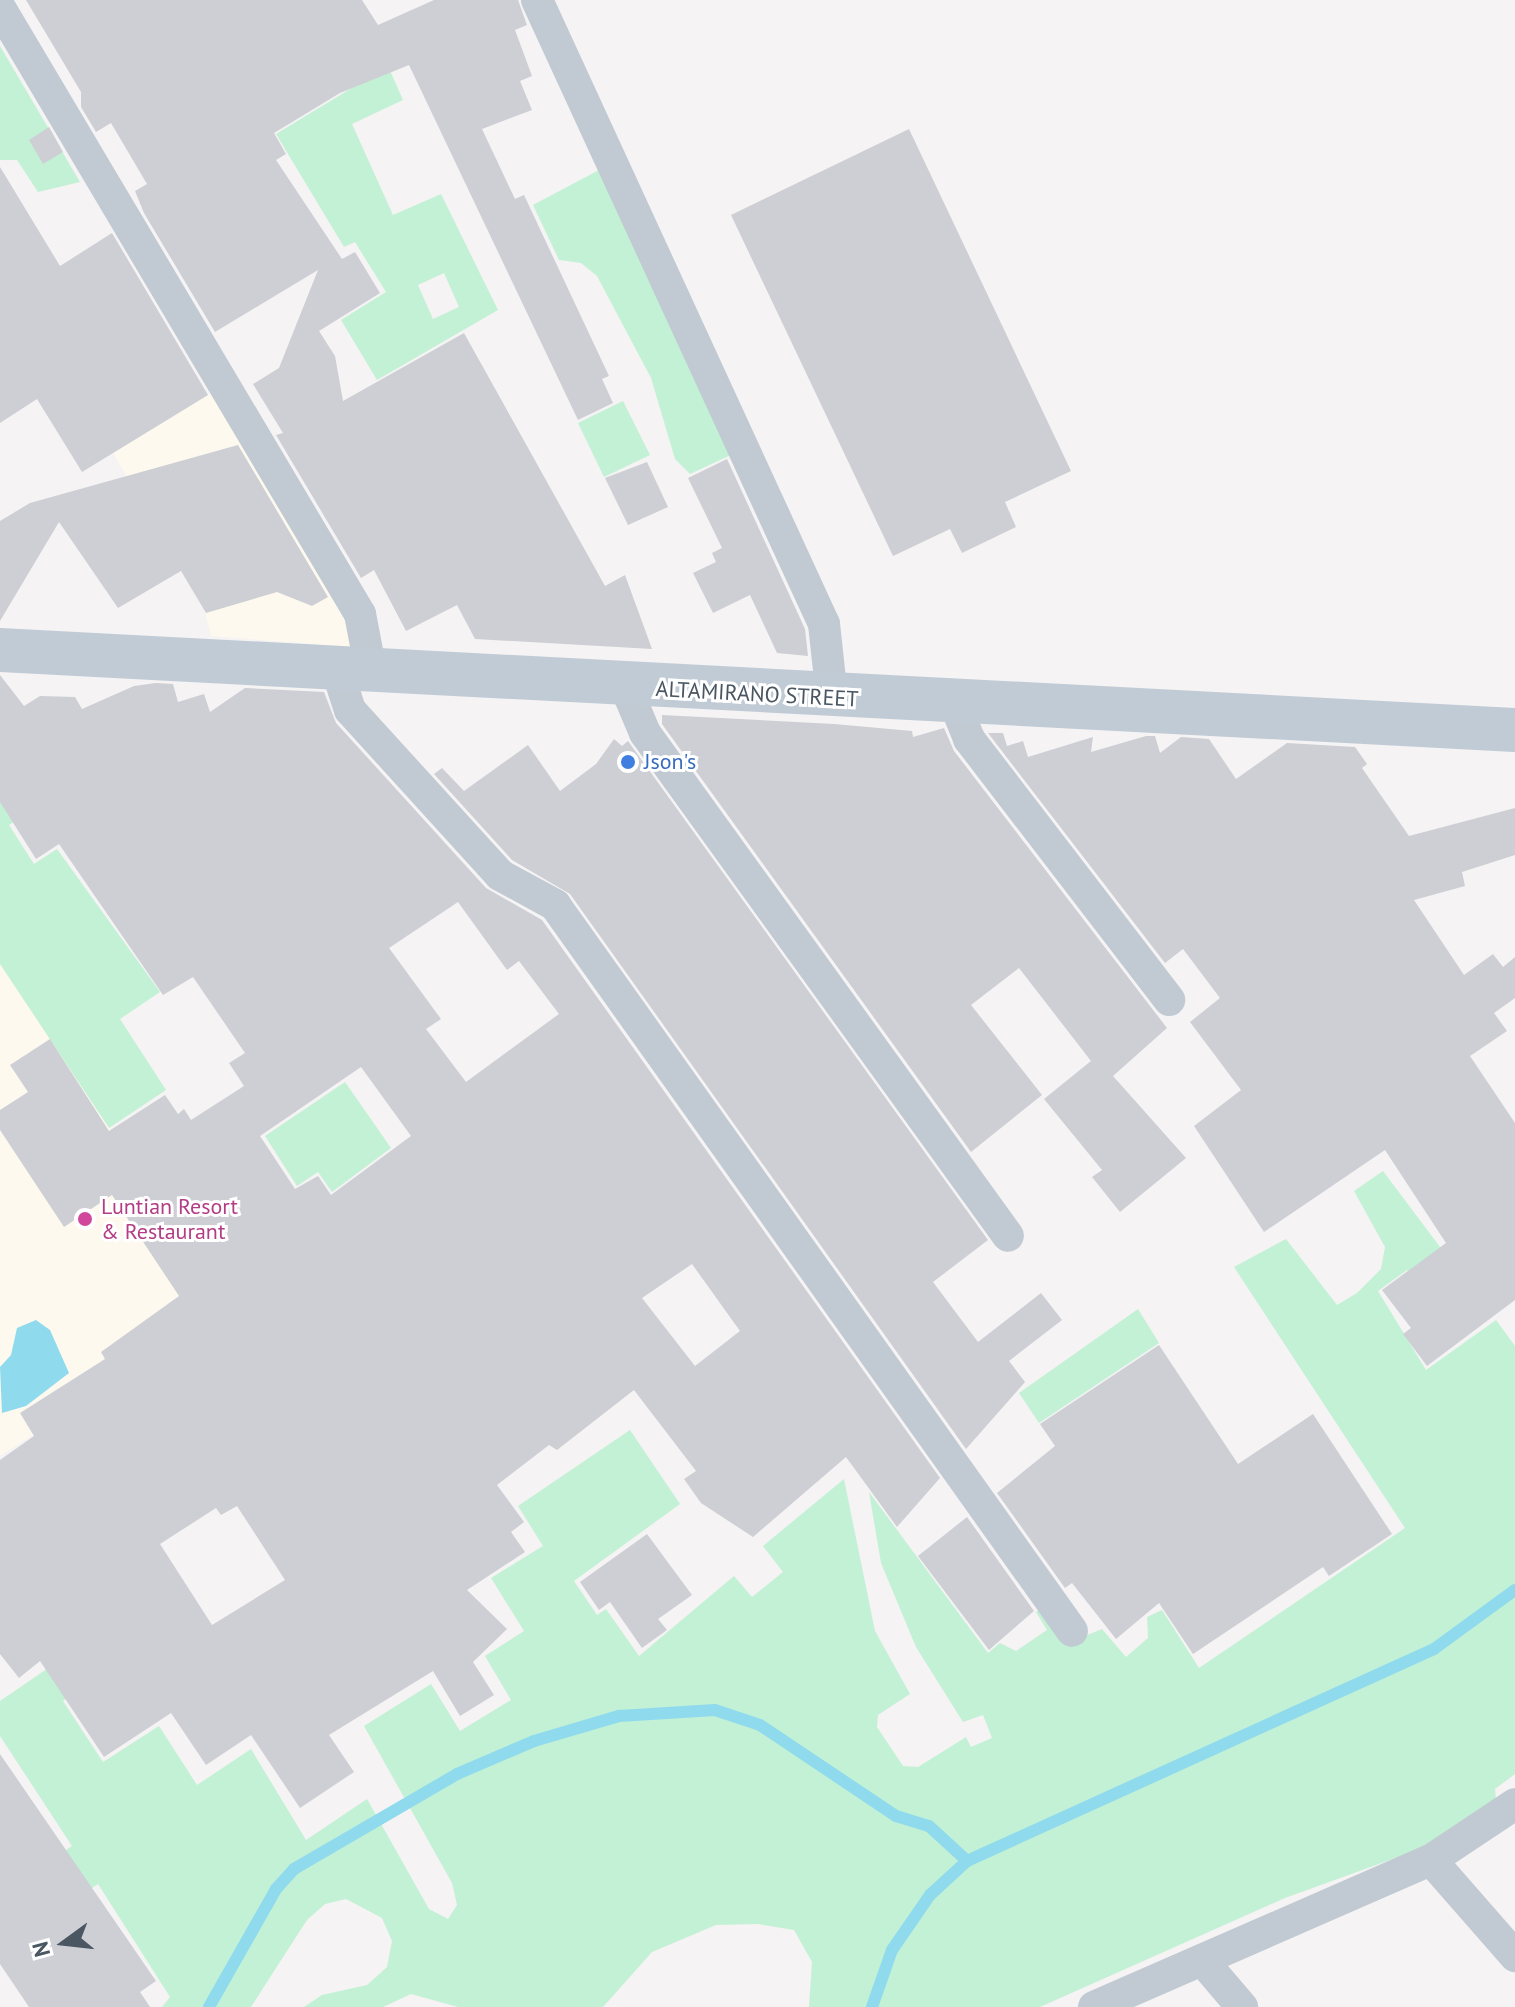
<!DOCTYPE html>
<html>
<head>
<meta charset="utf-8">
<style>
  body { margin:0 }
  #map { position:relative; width:1515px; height:2007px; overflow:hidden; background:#f5f3f3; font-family:"PT Sans",sans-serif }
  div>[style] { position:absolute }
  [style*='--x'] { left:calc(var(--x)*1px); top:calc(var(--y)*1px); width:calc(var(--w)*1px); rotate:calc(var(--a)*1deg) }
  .commercial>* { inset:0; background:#fdf9ef }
  .green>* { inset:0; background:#c3f1d5 }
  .water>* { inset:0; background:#90daee }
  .stream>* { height:12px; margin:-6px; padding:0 6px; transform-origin:6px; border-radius:6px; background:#90daee }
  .building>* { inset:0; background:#cdcfd5 }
  .street>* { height:32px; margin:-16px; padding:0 16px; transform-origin:16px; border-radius:16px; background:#c1cad2 }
  .secondary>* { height:44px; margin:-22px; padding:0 22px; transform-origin:22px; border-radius:22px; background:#c1cbd6 }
  .dots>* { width:22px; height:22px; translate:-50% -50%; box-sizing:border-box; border:4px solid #fff; border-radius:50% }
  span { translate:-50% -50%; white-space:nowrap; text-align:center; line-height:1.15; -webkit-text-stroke:6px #fff; paint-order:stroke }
  .street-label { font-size:22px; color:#4a5661 }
  .shop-label { font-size:22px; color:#366cbe }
  .left { translate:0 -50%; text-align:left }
  .hotel-label { font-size:22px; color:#b23c85 }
  .north { position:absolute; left:24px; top:1903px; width:80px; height:80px; -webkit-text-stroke:6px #fff; paint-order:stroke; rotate:255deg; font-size:22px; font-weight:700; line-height:32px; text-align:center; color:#4a5661 }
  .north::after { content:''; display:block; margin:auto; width:28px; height:36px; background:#4a5661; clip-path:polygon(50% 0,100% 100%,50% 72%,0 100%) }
</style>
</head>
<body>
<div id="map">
  <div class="commercial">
    <div style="clip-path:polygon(214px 391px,341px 599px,351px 647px,211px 636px,205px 612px,113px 453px)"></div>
    <div style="clip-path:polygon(0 964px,230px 1310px,0 1456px)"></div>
  </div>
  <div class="green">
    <div style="clip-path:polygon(0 46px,80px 182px,38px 192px,17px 160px,0 160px)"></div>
    <div style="clip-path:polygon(evenodd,388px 66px,403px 100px,352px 124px,393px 215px,441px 194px,498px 310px,377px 380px,341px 320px,386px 292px,355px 242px,344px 247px,276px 134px,388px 66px,444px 273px,459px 307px,433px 319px,418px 285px,444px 273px)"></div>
    <div style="clip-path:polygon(599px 170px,731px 455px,690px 474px,675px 459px,651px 378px,597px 276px,581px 263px,559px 260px,533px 205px)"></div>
    <div style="clip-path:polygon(623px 401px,650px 455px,604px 477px,578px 423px)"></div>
    <div style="clip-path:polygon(0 778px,39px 807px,9px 825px,34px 864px,57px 849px,160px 992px,120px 1019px,166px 1090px,109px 1128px,0 964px)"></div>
    <div style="clip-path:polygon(345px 1082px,391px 1148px,332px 1192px,318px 1172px,297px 1186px,265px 1136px)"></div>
    <div style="clip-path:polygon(1383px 1171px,1464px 1279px,1421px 1287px,1407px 1270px,1378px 1291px,1426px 1370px,1496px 1320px,1515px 1346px,1515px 1774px,1495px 1789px,1497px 1810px,1459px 1835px,1285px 1898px,1040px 2007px,809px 2007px,812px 1962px,794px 1930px,758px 1924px,716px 1925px,652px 1952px,603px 2007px,458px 2007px,411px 1994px,383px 2007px,304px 2007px,322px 1995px,367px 1985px,387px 1967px,392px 1941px,382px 1918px,346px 1899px,325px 1904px,307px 1920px,251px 2007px,162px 2007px,170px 1997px,98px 1884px,45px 1919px,20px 1881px,72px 1846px,0 1736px,0 1701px,98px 1634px,117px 1663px,63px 1701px,103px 1762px,159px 1726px,197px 1785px,251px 1749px,306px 1840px,367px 1799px,429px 1909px,448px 1919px,457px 1905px,452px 1883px,364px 1726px,431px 1684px,460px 1731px,511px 1700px,485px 1656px,524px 1631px,491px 1578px,543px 1546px,518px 1506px,630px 1430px,680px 1504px,574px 1581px,597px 1615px,606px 1609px,639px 1656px,734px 1576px,752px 1597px,783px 1572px,763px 1546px,844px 1479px,875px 1631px,910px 1694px,878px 1715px,877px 1727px,903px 1766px,918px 1767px,966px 1737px,971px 1747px,992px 1738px,983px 1715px,963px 1722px,916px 1647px,881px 1563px,869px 1492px,988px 1653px,1000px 1643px,1016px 1651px,1047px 1630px,1036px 1612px,1047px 1605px,1085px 1636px,1102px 1629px,1126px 1657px,1148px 1638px,1147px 1617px,1162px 1610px,1199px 1668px,1405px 1528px,1234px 1267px,1286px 1239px,1337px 1305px,1357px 1293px,1381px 1269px,1385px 1247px,1354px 1191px)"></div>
    <div style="clip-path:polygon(1138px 1309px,1159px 1343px,1039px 1423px,1019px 1393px)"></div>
  </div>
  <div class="water">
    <div style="clip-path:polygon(36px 1320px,50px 1330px,69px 1373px,26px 1406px,2px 1413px,0 1367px,11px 1355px,17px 1328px)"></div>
  </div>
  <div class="stream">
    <div style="--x:209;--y:2007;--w:136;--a:-60.4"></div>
    <div style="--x:276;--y:1889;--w:27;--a:-48"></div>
    <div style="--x:294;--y:1869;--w:189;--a:-30.2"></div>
    <div style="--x:457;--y:1774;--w:84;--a:-23.2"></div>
    <div style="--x:534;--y:1741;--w:89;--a:-16.4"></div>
    <div style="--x:619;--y:1716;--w:96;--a:-3.6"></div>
    <div style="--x:715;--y:1710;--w:47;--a:18.4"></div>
    <div style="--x:760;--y:1725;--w:164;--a:33.8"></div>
    <div style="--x:896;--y:1816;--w:34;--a:17"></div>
    <div style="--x:929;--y:1826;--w:52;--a:42.6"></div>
    <div style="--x:872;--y:2007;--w:60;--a:-70.7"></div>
    <div style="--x:892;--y:1950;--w:67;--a:-55.4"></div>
    <div style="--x:930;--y:1895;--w:50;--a:-42.6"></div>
    <div style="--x:967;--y:1861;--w:513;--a:-24.42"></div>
    <div style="--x:1434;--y:1649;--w:100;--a:-36.1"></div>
  </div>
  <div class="building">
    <div style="clip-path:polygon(26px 0,362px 0,378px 25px,434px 0,518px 0,527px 25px,515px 30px,532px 76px,520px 81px,532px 110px,482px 129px,515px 199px,524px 195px,609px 376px,602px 379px,613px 403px,578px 420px,409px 65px,340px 93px,274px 133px,286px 154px,276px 160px,342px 259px,355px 252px,380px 293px,319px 331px,335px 356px,343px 401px,464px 333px,605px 586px,625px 575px,652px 649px,475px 639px,457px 605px,406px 631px,374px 570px,361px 578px,276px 435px,283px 433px,253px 384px,279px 368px,318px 270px,215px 332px,144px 213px,135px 191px,147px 184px,111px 123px,96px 132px,81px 107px,81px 92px)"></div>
    <div style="clip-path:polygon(49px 127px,63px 152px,43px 164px,29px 140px)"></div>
    <div style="clip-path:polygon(909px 129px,1071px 471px,1005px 502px,1016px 527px,962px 553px,950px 529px,893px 556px,731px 215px)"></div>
    <div style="clip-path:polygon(0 167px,60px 266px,112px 233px,208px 395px,82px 472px,37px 399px,0 423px)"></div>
    <div style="clip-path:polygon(238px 445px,328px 597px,312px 606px,277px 592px,206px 613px,181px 571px,118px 608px,59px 522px,0 621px,0 521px,30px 503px)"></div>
    <div style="clip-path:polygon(727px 459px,805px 629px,808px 656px,777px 653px,750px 595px,713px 613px,693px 573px,716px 562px,712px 553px,722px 548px,688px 478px)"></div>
    <div style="clip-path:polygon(647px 462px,668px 507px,628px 525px,605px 478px)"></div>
    <div style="clip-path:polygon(evenodd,0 675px,24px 706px,40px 696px,75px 697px,82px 709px,134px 686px,156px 683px,173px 684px,178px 702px,204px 694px,210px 712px,245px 688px,324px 692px,336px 723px,486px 888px,542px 920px,940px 1478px,897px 1527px,846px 1457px,753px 1537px,701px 1503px,684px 1479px,696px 1471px,634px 1390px,557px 1450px,549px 1445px,497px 1485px,524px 1522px,511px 1532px,525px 1552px,467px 1590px,507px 1629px,473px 1662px,494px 1695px,460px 1716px,433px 1671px,329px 1735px,354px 1772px,300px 1808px,251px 1735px,206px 1765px,171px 1713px,104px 1757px,40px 1661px,19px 1678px,0 1654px,0 1460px,34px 1436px,20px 1413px,105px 1359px,101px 1352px,179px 1296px,112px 1195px,64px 1227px,0 1130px,0 1110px,28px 1092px,10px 1065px,50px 1039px,109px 1131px,165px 1095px,178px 1114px,184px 1109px,191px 1120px,244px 1086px,229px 1063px,245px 1053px,193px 977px,163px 995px,59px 844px,36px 859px,0 802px,0 675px,458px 902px,507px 970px,519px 961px,559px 1014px,466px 1082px,426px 1029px,441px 1019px,389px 948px,458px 902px,0 675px,361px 1067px,411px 1136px,331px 1195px,318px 1176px,295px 1189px,260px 1136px,361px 1067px,0 675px,692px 1264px,740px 1331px,695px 1366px,642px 1298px,692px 1264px,0 675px,237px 1506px,285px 1580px,212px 1625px,160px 1544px,216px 1508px,221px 1515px,237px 1506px)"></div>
    <div style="clip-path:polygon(662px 715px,834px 724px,912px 731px,913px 737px,944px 728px,954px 751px,1167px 1028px,1113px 1076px,1186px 1158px,1120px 1212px,1092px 1177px,1102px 1170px,1044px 1099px,1091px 1061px,1019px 968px,971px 1005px,1042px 1095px,971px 1152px,662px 724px)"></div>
    <div style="clip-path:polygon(988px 733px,1003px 733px,1007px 746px,1023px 741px,1028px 757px,1093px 737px,1091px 752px,1146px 736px,1155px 736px,1160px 753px,1181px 737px,1209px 739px,1236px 779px,1287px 743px,1355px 747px,1367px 764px,1362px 768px,1409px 836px,1515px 808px,1515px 855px,1462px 872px,1465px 886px,1414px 900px,1464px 975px,1493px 954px,1503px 967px,1515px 957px,1515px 998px,1494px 1013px,1507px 1031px,1470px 1056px,1515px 1123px,1515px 1300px,1427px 1366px,1403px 1334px,1411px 1328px,1382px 1290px,1446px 1243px,1385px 1150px,1264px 1232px,1194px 1126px,1241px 1090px,1190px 1022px,1220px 998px,1183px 949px,1165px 963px)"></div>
    <div style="clip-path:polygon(614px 739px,622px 746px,628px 741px,988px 1240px,933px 1282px,978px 1342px,1041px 1293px,1062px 1320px,1009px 1361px,1025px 1382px,966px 1449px,570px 894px,512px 860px,434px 774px,442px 768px,464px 791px,528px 745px,560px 791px,596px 764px)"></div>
    <div style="clip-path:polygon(1159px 1345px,1238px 1464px,1313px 1414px,1392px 1534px,1329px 1576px,1323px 1567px,1193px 1654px,1159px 1603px,1116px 1639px,1072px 1583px,1065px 1588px,997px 1493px,1055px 1446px,1040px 1424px)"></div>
    <div style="clip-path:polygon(967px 1517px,1034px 1611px,989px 1650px,918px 1556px)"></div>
    <div style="clip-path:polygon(647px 1534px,692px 1595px,658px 1619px,667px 1630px,642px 1648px,610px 1602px,599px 1610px,580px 1582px)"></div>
    <div style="clip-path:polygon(0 1754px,156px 1981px,140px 1992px,150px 2007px,29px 2007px,0 1964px)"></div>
  </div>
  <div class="street">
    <div style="--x:537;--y:0;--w:687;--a:65.3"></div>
    <div style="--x:824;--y:624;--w:74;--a:83.8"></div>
    <div style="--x:0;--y:8;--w:705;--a:59.29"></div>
    <div style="--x:360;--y:614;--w:58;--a:79.1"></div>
    <div style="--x:337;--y:670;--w:42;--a:72"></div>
    <div style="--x:350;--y:710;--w:223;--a:47.7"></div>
    <div style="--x:500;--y:875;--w:63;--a:28.6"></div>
    <div style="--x:555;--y:905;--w:891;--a:54.54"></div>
    <div style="--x:626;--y:688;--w:49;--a:67.1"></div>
    <div style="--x:645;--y:733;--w:620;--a:54.18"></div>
    <div style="--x:955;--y:704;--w:38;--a:68"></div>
    <div style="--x:969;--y:739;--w:329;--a:52.5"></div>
    <div style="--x:1431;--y:1860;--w:128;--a:48.8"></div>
    <div style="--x:1202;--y:1960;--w:62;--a:49.6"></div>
    <div style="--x:1094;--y:2007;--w:368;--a:-23.6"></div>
    <div style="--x:1431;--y:1860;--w:101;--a:-33.7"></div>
  </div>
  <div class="secondary">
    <div style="--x:0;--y:650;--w:1517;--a:3.02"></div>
  </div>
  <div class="dots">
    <div style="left:628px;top:762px;background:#3f7fe0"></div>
    <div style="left:85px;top:1219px;background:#d1479c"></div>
  </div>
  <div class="street-label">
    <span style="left:757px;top:694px;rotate:3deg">ALTAMIRANO STREET</span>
  </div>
  <div class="shop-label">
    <span class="left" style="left:644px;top:762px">Json's</span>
  </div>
  <div class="hotel-label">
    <span class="left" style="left:101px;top:1219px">Luntian Resort<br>&amp; Restaurant</span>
  </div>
  <div class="north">N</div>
</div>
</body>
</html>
